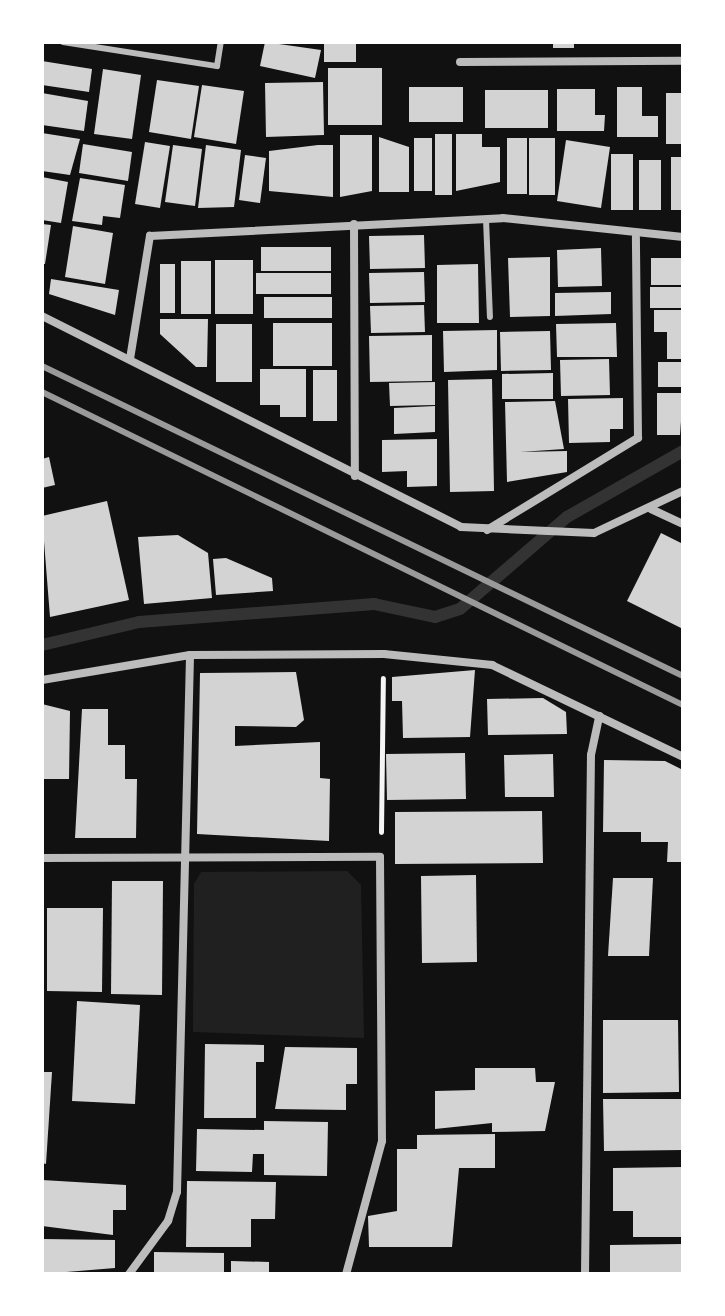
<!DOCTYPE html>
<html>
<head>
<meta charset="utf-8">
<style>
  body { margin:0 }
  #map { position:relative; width:725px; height:1316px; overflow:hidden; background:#111; font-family:"Times New Roman",serif }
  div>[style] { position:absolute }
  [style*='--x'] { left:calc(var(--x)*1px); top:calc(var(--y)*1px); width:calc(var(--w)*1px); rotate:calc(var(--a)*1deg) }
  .green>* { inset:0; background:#202020 }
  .stream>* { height:12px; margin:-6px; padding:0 6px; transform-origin:6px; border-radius:6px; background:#333 }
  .building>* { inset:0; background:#d3d3d3 }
  .path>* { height:5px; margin:-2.5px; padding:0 2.5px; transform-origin:2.5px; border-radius:2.5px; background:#f5f5f5 }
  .service>* { height:6px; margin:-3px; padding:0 3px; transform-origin:3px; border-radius:3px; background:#bcbcbc }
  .minor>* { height:8px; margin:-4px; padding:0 4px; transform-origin:4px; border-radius:4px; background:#bcbcbc }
  .rail>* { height:6px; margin:-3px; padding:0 3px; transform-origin:3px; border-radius:3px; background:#9a9a9a }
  span { translate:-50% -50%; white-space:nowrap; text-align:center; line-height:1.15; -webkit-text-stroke:8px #fff; paint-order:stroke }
  .frame { position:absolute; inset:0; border:44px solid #fff; pointer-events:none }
</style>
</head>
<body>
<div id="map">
  <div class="green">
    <div style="clip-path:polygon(347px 871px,361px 885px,364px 1038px,193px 1032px,194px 884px,201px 872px)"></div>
  </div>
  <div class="stream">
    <div style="--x:42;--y:645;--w:100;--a:-13.3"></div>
    <div style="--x:139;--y:622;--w:236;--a:-4.4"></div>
    <div style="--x:374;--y:604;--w:62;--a:12"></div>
    <div style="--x:435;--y:617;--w:26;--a:-18"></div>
    <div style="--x:460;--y:609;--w:141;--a:-40.7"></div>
    <div style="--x:567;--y:517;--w:133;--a:-29.6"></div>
  </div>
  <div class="building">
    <div style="clip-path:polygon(265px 42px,321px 50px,315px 78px,260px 66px)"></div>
    <div style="clip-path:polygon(324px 42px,356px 42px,356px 62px,324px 62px)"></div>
    <div style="clip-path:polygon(553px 42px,574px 42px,574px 48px,553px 48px)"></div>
    <div style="clip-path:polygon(42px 61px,92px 69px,89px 92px,42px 85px)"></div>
    <div style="clip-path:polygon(328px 68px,382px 68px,382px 125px,328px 125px)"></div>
    <div style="clip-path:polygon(103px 69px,141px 75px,132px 139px,94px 134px)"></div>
    <div style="clip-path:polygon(157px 80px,199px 86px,191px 139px,149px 132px)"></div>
    <div style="clip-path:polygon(323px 82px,324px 135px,266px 137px,265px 83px)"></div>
    <div style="clip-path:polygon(202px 85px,244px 91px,236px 144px,194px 137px)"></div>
    <div style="clip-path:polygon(409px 87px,463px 87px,463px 122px,409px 122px)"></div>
    <div style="clip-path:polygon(617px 87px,642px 87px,642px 116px,658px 116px,658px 137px,617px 137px)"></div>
    <div style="clip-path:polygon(557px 89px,595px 89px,595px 115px,605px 115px,604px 131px,557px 131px)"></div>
    <div style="clip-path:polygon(485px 90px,548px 90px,548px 128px,485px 128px)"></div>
    <div style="clip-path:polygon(42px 93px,88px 101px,84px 131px,42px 125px)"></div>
    <div style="clip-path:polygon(666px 93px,683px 93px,683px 144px,666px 144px)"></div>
    <div style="clip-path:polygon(42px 133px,80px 139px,70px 175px,42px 171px)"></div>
    <div style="clip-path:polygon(435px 134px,452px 134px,452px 195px,435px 195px)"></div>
    <div style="clip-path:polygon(456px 134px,482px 134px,482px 147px,500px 147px,500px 182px,456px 191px)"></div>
    <div style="clip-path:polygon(340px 135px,372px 135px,372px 191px,340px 197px)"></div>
    <div style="clip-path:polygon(379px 137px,409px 147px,409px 192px,379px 192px)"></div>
    <div style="clip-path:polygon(414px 138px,432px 138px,432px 191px,414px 191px)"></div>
    <div style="clip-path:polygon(507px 138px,527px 138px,527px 194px,507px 194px)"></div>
    <div style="clip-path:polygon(529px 138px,555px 138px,555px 195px,529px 195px)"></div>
    <div style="clip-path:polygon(566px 140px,610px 147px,601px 208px,557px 201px)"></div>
    <div style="clip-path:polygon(145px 142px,170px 146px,160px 208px,135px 204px)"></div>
    <div style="clip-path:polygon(83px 144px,132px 152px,128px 181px,79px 173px)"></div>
    <div style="clip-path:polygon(173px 145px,202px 149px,195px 206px,165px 202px)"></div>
    <div style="clip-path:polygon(206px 145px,241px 150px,234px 207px,198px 208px)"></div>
    <div style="clip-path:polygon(318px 145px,333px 145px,333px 197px,269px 191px,269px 151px)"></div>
    <div style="clip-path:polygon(611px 154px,633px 154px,633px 210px,611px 210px)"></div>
    <div style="clip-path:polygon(245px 155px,266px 158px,260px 203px,239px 200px)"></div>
    <div style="clip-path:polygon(671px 157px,683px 157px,683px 210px,671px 210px)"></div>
    <div style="clip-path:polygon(639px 160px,661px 160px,661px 210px,639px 210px)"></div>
    <div style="clip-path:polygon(42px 177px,68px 182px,61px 223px,42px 220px)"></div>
    <div style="clip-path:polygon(80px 178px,125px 185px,120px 218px,103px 216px,102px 225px,72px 221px)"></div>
    <div style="clip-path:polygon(42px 224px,51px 225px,45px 264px,42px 264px)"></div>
    <div style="clip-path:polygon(73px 226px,113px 233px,105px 284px,65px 277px)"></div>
    <div style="clip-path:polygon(424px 235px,425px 268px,370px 269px,369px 236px)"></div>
    <div style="clip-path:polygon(261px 247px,331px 247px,331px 271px,261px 271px)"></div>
    <div style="clip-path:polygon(601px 248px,602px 286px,558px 287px,557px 250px)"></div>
    <div style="clip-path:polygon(550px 257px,550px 316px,510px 317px,508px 258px)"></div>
    <div style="clip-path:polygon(651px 258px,683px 258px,683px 285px,651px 285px)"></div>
    <div style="clip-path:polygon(215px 260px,253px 260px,253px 314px,215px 314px)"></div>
    <div style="clip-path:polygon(181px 261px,211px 261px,211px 314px,181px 314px)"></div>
    <div style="clip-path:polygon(160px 264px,175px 264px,175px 313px,160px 313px)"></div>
    <div style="clip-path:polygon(478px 264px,479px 323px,437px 323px,437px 265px)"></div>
    <div style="clip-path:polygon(424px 272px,425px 302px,370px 303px,369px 273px)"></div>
    <div style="clip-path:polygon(256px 273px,331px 273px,331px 294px,256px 294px)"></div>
    <div style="clip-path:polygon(51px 279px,119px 290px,115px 315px,49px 294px)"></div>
    <div style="clip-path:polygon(650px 287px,683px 287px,683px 308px,650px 308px)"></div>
    <div style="clip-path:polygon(611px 292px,611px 314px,555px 316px,555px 293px)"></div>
    <div style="clip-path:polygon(264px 297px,332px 297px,332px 318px,264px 318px)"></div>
    <div style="clip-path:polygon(424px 305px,425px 332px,371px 333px,370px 306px)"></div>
    <div style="clip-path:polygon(654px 310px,683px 310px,683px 359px,667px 359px,667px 332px,654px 332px)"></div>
    <div style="clip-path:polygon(160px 319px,208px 319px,207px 367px,196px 367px,160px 334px)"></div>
    <div style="clip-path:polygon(273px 323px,332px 323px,332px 366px,273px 366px)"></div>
    <div style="clip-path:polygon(616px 323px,617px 357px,557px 357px,556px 324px)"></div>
    <div style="clip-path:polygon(216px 324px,252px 324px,252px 382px,216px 382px)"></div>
    <div style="clip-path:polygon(497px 330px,497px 370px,444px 372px,443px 331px)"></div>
    <div style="clip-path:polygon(550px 331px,551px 370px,501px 371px,500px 332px)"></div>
    <div style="clip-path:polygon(432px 335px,432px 381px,370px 382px,369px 336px)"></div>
    <div style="clip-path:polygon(609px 359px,610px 395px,561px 396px,560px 360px)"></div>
    <div style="clip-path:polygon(658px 362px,683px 362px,683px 387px,658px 387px)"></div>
    <div style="clip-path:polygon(260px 369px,306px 369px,306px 417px,280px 417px,280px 405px,260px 405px)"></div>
    <div style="clip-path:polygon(313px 370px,337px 370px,337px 421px,313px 421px)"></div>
    <div style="clip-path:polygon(553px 373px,553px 399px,502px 399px,502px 374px)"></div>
    <div style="clip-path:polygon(492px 379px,494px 491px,450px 492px,448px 380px)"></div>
    <div style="clip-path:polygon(435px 382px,435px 405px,390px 406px,389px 383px)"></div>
    <div style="clip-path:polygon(657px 393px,683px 393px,680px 435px,657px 435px)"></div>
    <div style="clip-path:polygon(623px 398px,623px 429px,610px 429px,610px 442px,569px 443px,568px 399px)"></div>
    <div style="clip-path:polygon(555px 401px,564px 449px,520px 452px,567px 451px,567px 472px,507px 482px,505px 402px)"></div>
    <div style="clip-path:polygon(435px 406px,435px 432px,394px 434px,394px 408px)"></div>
    <div style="clip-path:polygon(437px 439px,437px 486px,407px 487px,407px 471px,382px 472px,382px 440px)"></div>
    <div style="clip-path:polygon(49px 457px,55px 485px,42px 488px,42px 459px)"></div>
    <div style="clip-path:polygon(107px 501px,129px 600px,50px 617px,42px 516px)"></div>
    <div style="clip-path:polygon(661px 533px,683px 544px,683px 629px,627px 601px)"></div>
    <div style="clip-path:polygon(178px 535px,208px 553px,212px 598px,144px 604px,138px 537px)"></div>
    <div style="clip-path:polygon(226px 558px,272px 578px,273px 591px,216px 595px,213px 559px)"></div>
    <div style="clip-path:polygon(475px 670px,470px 737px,403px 738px,402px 701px,392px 701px,392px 677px)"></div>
    <div style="clip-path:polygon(296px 672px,304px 720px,296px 727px,235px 726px,235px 746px,320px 742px,320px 778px,330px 779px,329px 841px,197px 834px,200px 673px)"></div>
    <div style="clip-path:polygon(543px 698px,566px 712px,567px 734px,488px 735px,487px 699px)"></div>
    <div style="clip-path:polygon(42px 704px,70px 711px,69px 779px,42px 779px)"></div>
    <div style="clip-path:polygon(82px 709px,108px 709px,108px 745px,125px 745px,125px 779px,137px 779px,136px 838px,75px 838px)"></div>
    <div style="clip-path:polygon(465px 753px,466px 799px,387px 800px,386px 754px)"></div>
    <div style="clip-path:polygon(553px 754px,554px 797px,505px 797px,504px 755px)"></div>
    <div style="clip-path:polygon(604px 760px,665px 761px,683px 770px,683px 862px,667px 862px,668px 842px,641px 842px,641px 832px,603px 832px)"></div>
    <div style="clip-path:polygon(542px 811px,543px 863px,395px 864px,395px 812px)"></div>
    <div style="clip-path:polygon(476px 875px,477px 962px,422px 963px,421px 876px)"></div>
    <div style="clip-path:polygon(613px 878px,653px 878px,649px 956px,608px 956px)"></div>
    <div style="clip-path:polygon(112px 881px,163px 881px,162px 995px,111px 994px)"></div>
    <div style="clip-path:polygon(47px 908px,103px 908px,102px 992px,47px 991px)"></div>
    <div style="clip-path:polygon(77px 1001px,140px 1005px,135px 1104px,72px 1101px)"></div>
    <div style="clip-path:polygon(603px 1020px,678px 1020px,679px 1092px,603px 1093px)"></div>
    <div style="clip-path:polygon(205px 1044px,264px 1045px,264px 1062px,256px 1062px,256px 1118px,204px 1118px)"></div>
    <div style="clip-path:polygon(285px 1047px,357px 1048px,357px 1084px,346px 1084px,346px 1110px,275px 1109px)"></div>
    <div style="clip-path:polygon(475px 1068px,535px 1068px,536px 1082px,555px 1082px,545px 1131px,492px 1132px,492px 1123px,435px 1129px,435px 1091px,475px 1090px)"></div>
    <div style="clip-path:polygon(42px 1072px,52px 1072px,46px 1164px,42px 1163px)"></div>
    <div style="clip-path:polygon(603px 1099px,683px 1099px,683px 1150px,604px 1151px)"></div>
    <div style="clip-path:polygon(264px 1121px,328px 1122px,327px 1176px,264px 1175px,264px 1154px,253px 1154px,252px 1172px,196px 1171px,197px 1129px,264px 1130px)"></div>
    <div style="clip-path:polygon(495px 1134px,495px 1168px,459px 1168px,452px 1247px,369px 1247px,368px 1216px,397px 1211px,397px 1149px,417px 1149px,417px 1135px)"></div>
    <div style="clip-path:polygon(683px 1167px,683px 1237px,633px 1237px,633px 1211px,613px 1211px,613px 1168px)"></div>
    <div style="clip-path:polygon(42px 1180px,126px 1185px,126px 1210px,113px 1210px,113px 1235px,42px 1226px)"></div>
    <div style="clip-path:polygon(187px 1181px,276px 1182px,275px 1219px,251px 1219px,251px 1247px,186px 1247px)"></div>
    <div style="clip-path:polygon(42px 1239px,115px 1240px,115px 1268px,42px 1274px)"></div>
    <div style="clip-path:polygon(683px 1244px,683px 1274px,610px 1274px,610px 1245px)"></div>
    <div style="clip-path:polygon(154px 1252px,224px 1253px,224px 1274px,154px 1274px)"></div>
    <div style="clip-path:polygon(231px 1261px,269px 1262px,269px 1274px,231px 1274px)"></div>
  </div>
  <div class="path">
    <div style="--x:381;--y:832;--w:154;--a:-89.3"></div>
  </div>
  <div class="service">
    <div style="--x:63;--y:42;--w:156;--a:8.9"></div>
    <div style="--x:217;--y:66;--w:24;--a:-81"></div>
    <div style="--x:486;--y:219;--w:98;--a:87.7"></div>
  </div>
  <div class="minor">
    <div style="--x:460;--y:62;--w:223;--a:-0.3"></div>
    <div style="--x:354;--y:224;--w:252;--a:89.8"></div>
    <div style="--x:42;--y:316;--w:469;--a:26.7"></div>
    <div style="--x:461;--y:527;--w:133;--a:2.6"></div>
    <div style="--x:594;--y:533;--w:98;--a:-25.3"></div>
    <div style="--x:130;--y:359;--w:125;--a:-80.8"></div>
    <div style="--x:150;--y:236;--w:353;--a:-2.9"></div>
    <div style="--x:503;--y:218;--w:181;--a:6"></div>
    <div style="--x:651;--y:509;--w:35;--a:25"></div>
    <div style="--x:487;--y:530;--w:177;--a:-31.4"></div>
    <div style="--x:638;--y:438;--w:201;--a:-90.6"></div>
    <div style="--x:42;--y:680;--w:150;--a:-9.6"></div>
    <div style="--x:190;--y:655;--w:194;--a:-0.3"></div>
    <div style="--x:384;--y:654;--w:109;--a:5.8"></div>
    <div style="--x:492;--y:665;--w:212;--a:25.7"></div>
    <div style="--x:42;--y:858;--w:338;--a:-0.2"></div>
    <div style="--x:380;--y:857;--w:284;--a:89.6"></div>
    <div style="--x:382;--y:1141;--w:138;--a:105.1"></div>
    <div style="--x:129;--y:1274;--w:66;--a:-53.7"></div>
    <div style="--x:168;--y:1221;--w:30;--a:-73"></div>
    <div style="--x:177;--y:1192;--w:537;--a:-88.61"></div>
    <div style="--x:585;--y:1274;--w:519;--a:-89.34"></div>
    <div style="--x:591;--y:755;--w:40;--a:-78"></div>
  </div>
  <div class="rail">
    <div style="--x:42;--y:366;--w:712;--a:25.81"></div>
    <div style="--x:42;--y:392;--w:713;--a:26.03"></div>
  </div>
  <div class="frame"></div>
</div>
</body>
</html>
